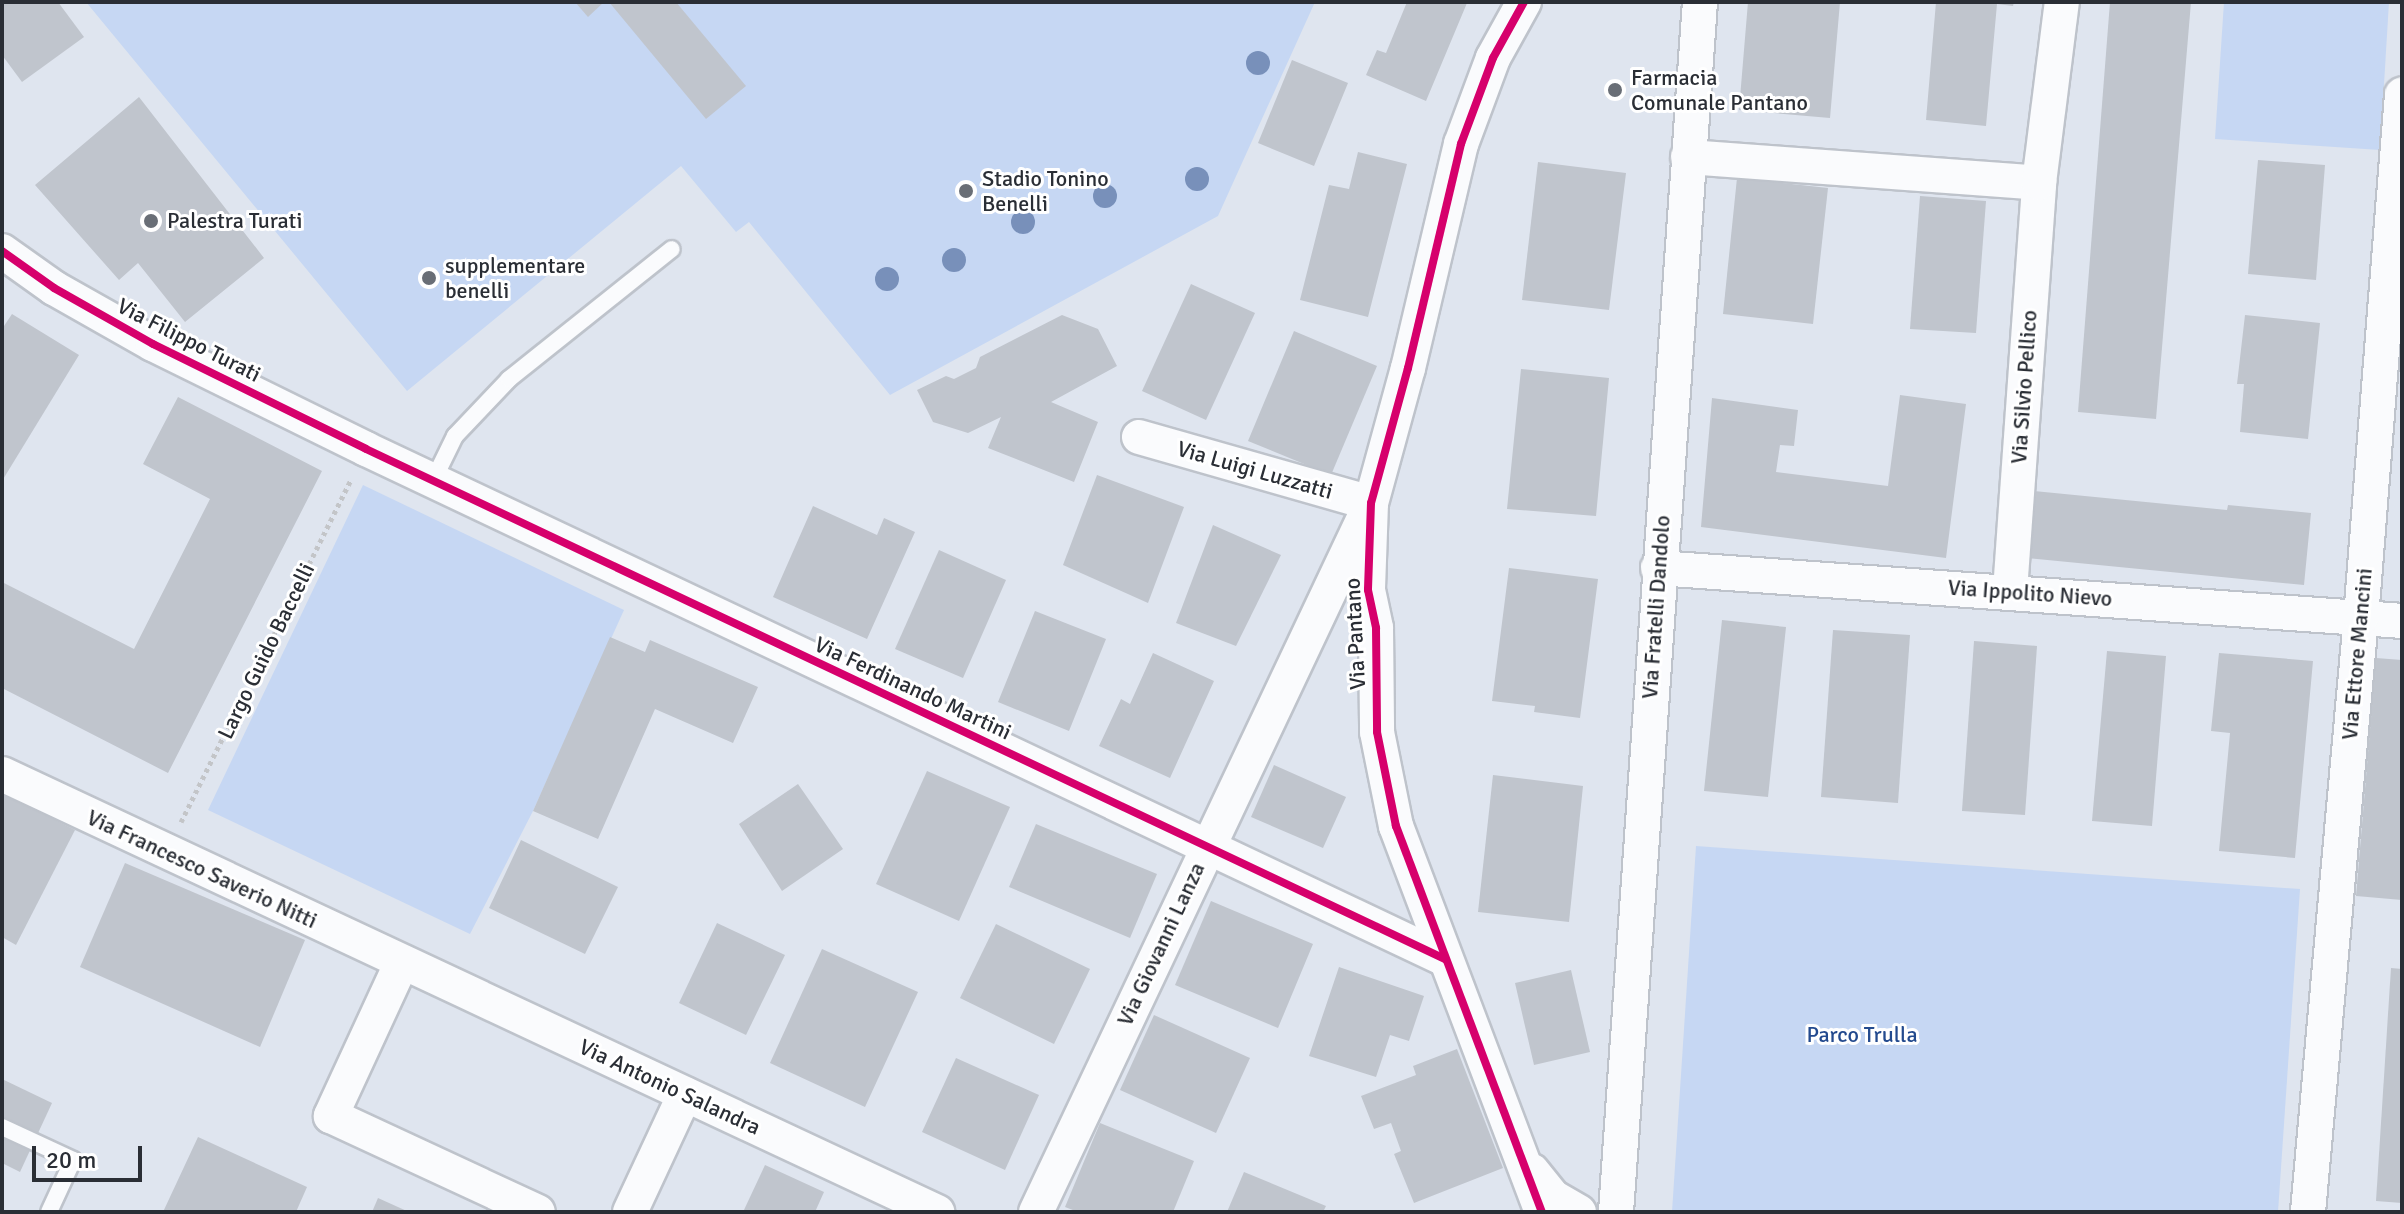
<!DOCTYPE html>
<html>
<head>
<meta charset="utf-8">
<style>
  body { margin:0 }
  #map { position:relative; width:2404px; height:1214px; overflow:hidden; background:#dfe5ef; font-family:Signika,sans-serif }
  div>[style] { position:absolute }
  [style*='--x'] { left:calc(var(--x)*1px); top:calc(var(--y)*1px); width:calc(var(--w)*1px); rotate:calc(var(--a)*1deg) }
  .green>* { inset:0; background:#c6d7f3 }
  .building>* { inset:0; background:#c0c5cd }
  .path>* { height:5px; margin-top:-2.5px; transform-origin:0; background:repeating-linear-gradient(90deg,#c3c5c8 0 4px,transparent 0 8px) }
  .roads { filter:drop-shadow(2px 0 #bec3cb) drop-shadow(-2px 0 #bec3cb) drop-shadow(0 2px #bec3cb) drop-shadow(0 -2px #bec3cb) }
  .service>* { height:16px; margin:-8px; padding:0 8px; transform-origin:8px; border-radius:8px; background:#fafbfd }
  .minor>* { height:34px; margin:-17px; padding:0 17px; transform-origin:17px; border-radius:17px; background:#fafbfd }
  .cycleway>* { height:8px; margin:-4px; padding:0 4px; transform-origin:4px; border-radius:4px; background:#d6006c }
  .trees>* { width:24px; height:24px; margin:-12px; border-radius:50%; background:#7890ba }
  .dots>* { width:22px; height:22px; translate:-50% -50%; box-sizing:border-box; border:4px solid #fff; border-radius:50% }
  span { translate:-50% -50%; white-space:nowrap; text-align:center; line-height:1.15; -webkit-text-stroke:6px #fff; paint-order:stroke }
  .poi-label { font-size:22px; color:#2a2e35 }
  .left { translate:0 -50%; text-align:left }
  .street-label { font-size:22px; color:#2a2e35 }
  .park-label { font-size:22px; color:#234a8e }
  .frame { position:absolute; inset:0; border:4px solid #2a2e35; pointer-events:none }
  .scale { position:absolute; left:32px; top:1146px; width:110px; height:36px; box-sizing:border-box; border:4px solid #2a2e35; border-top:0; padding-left:10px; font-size:24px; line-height:28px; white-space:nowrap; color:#2a2e35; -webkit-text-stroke:6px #fff; paint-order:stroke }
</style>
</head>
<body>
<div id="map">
  <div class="green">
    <div style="clip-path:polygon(86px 2px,1315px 2px,1218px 216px,890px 395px,749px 222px,736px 232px,681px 166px,407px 391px)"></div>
    <div style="clip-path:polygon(2224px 2px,2389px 2px,2380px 150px,2215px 139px)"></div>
    <div style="clip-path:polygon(363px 485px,624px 610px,533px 811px,470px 934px,208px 810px)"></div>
    <div style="clip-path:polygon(1696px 846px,2300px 889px,2278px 1212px,1672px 1212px)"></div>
  </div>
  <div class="building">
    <div style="clip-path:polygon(2px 2px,58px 2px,84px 37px,22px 82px,2px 55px)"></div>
    <div style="clip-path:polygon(575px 2px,604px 2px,588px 17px)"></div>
    <div style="clip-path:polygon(609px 2px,676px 2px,746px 86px,706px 119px)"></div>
    <div style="clip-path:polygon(1407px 2px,1467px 3px,1426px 101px,1366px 75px,1377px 50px,1386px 53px)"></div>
    <div style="clip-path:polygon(1748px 2px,1840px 2px,1830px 118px,1739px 110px)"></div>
    <div style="clip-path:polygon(1936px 2px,2014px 2px,2013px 6px,1997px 4px,1986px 126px,1926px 120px)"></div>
    <div style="clip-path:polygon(2110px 2px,2191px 2px,2156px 419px,2078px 412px)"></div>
    <div style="clip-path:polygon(1292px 60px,1348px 83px,1314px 166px,1258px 143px)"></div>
    <div style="clip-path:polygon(139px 97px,264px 258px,185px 322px,138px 263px,119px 280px,35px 185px)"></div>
    <div style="clip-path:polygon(1358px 152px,1407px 164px,1368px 317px,1300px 300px,1329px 185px,1349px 189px)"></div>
    <div style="clip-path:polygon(2258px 160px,2325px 165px,2316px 280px,2248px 274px)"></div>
    <div style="clip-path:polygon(1538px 162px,1626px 173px,1609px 310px,1522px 300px)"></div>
    <div style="clip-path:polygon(1737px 178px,1828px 188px,1813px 324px,1723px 314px)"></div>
    <div style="clip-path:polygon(1920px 196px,1986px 201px,1976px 333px,1910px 329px)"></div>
    <div style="clip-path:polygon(1191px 284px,1255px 313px,1206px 420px,1142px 391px)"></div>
    <div style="clip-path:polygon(12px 314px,79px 355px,2px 481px,2px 329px)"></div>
    <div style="clip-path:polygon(1062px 315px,1098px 329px,1117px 366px,1051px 402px,1098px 422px,1074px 482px,988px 448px,1001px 417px,968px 433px,933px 422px,917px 390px,946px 376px,954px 379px,976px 368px,980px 357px)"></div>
    <div style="clip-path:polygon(2245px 315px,2320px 323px,2308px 439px,2240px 432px,2244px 384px,2237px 384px)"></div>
    <div style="clip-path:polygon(1294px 331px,1377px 366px,1331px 475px,1248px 441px)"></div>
    <div style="clip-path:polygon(1521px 369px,1609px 378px,1596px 516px,1507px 509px)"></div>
    <div style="clip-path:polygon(1900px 395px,1966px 404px,1946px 558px,1701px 527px,1712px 398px,1798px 410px,1794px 446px,1780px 445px,1776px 472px,1888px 486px)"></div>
    <div style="clip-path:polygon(178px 397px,322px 471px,168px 773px,2px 688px,2px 582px,134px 649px,210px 499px,143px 464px)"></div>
    <div style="clip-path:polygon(1097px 475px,1184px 507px,1148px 603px,1063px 565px)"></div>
    <div style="clip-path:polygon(2034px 491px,2227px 510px,2228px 505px,2311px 513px,2304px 585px,2027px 558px)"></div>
    <div style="clip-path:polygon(813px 506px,877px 535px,884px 518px,915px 532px,867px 639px,773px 597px)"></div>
    <div style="clip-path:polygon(1213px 525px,1281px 555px,1236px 646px,1176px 623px)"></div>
    <div style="clip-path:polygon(939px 550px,1006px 580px,963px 678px,895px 649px)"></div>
    <div style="clip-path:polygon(1509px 568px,1598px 579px,1580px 718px,1534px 712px,1535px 706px,1492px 701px)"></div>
    <div style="clip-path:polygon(1035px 611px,1106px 639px,1069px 731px,998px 702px)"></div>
    <div style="clip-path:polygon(1722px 620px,1786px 627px,1768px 797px,1704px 791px)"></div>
    <div style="clip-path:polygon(1833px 630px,1910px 635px,1898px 803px,1821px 797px)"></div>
    <div style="clip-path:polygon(610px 637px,645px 652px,650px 640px,758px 687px,733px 743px,655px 709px,598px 839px,533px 811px)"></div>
    <div style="clip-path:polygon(1974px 641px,2037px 646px,2025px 815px,1962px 811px)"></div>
    <div style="clip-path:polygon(2107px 651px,2166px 656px,2152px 826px,2092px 821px)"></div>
    <div style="clip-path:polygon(1153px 653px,1214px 681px,1170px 778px,1099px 746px,1121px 699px,1130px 704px)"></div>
    <div style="clip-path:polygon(2219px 653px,2313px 661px,2295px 858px,2219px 851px,2230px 733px,2211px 731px)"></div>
    <div style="clip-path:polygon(2376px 658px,2402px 660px,2402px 900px,2356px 896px)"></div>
    <div style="clip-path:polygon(1274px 765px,1346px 797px,1323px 848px,1251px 817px)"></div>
    <div style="clip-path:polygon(927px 771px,1010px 807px,959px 921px,876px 884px)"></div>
    <div style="clip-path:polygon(1493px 775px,1583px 786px,1569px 922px,1478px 912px)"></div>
    <div style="clip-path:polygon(798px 784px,843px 849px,782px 891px,739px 824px)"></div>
    <div style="clip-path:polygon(2px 793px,75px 830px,16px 945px,2px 937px)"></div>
    <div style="clip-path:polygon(1036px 824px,1157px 874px,1130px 938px,1009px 887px)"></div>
    <div style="clip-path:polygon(521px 840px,618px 887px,585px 954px,489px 908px)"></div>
    <div style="clip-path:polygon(125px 863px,305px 940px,260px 1047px,80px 967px)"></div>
    <div style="clip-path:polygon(1211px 901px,1313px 944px,1278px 1028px,1175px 985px)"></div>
    <div style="clip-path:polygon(717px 923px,785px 955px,746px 1035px,679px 1003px)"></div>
    <div style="clip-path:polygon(996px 924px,1090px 969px,1054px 1044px,960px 998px)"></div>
    <div style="clip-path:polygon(822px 949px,918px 992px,865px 1107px,770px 1063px)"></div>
    <div style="clip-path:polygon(1339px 967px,1424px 996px,1409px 1041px,1390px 1035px,1376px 1077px,1309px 1056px)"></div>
    <div style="clip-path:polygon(2391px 968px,2402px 969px,2402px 1203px,2376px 1201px)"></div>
    <div style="clip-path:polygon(1571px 970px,1590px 1052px,1534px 1065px,1515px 983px)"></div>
    <div style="clip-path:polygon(1154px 1015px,1250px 1058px,1216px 1133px,1120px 1090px)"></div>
    <div style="clip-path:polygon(1457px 1049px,1503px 1168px,1414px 1203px,1394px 1154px,1401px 1151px,1391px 1123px,1374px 1129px,1361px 1096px,1416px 1075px,1413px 1066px)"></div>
    <div style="clip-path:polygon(956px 1058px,1039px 1095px,1005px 1170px,922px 1132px)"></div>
    <div style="clip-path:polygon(2px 1079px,52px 1103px,20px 1172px,2px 1163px)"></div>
    <div style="clip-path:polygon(1100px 1123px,1194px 1161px,1173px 1212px,1078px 1212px,1065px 1207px)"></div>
    <div style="clip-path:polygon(198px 1137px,307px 1187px,296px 1212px,163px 1212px)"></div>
    <div style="clip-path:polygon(765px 1165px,824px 1192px,815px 1212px,743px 1212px)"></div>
    <div style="clip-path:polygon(1244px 1172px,1326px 1206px,1323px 1212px,1227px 1212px)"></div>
    <div style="clip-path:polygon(378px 1198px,409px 1212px,372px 1212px)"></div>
  </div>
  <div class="path">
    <div style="--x:181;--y:822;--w:382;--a:-63.6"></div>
  </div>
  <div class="roads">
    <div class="service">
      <div style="--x:433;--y:481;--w:50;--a:-63.9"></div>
      <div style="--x:455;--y:436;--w:79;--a:-46.5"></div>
      <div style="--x:509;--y:379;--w:208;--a:-38.6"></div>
      <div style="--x:2;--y:1127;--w:78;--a:24.9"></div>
      <div style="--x:73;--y:1160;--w:57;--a:114.8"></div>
    </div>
    <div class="minor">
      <div style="--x:1524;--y:2;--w:64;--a:119"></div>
      <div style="--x:1493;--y:58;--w:92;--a:110.4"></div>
      <div style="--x:1461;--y:144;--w:230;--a:103.3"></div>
      <div style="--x:1408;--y:368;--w:140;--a:105.3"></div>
      <div style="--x:1371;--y:503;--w:87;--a:92"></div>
      <div style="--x:1368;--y:590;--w:39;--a:78"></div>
      <div style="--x:1376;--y:628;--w:104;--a:89.4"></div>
      <div style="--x:1377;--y:732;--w:96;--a:78.6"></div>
      <div style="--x:1396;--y:826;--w:413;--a:69.3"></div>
      <div style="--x:1688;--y:157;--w:352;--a:4.2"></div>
      <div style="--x:2;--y:251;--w:64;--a:35.4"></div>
      <div style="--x:54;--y:288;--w:114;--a:29.5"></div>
      <div style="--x:153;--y:344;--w:237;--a:26.2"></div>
      <div style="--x:366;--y:449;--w:1193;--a:25.3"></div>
      <div style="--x:1139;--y:437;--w:241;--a:15.9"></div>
      <div style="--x:1658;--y:568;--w:746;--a:4.07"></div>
      <div style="--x:2010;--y:591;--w:409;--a:-85.9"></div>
      <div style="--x:2039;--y:183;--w:182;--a:-82.8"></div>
      <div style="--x:2;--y:774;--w:1033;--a:25.1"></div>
      <div style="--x:402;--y:962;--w:170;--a:114.8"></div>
      <div style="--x:331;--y:1116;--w:228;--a:24.9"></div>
      <div style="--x:1532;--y:1171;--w:33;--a:51"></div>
      <div style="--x:1553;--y:1197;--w:30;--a:30"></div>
      <div style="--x:630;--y:1212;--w:130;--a:-65"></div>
      <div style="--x:1036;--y:1212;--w:772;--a:-64.7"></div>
      <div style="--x:1616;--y:1212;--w:1213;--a:-86.03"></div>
      <div style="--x:2308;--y:1212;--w:596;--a:-84.9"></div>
      <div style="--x:2361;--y:618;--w:525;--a:-85.52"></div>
    </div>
  </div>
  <div class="cycleway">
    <div style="--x:1524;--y:2;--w:64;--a:119"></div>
    <div style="--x:1493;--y:58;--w:92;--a:110.4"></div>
    <div style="--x:1461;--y:144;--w:230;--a:103.3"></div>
    <div style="--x:1408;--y:368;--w:140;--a:105.3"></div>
    <div style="--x:1371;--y:503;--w:87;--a:92"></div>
    <div style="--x:1368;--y:590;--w:39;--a:78"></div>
    <div style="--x:1376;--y:628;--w:104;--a:89.4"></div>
    <div style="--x:1377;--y:732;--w:96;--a:78.6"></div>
    <div style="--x:1396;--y:826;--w:413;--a:69.3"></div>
    <div style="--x:2;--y:251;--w:64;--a:35.4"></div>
    <div style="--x:54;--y:288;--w:114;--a:29.5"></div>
    <div style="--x:153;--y:344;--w:237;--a:26.2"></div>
    <div style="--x:366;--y:449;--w:1193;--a:25.3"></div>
  </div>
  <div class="trees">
    <div style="left:1258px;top:63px"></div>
    <div style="left:1197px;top:179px"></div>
    <div style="left:1105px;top:196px"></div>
    <div style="left:1023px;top:222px"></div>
    <div style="left:954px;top:260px"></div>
    <div style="left:887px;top:279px"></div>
  </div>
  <div class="dots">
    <div style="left:1615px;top:90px;background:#696e76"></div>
    <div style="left:966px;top:191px;background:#696e76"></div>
    <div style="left:151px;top:221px;background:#696e76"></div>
    <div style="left:429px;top:278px;background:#696e76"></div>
  </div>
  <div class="poi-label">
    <span class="left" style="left:1631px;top:90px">Farmacia<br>Comunale Pantano</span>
    <span class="left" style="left:982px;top:191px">Stadio Tonino<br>Benelli</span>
    <span class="left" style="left:167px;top:221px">Palestra Turati</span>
    <span class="left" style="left:445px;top:278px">supplementare<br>benelli</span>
  </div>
  <div class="street-label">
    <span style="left:189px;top:340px;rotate:27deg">Via Filippo Turati</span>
    <span style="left:2024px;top:387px;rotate:-86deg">Via Silvio Pellico</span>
    <span style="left:1255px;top:470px;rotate:16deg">Via Luigi Luzzatti</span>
    <span style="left:2030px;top:593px;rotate:4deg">Via Ippolito Nievo</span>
    <span style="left:1656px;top:607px;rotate:-86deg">Via Fratelli Dandolo</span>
    <span style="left:1355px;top:634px;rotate:-93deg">Via Pantano</span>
    <span style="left:266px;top:651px;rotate:-64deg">Largo Guido Baccelli</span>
    <span style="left:2357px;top:654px;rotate:-85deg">Via Ettore Mancini</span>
    <span style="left:913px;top:688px;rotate:25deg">Via Ferdinando Martini</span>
    <span style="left:202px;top:869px;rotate:25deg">Via Francesco Saverio Nitti</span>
    <span style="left:1161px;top:944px;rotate:-65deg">Via Giovanni Lanza</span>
    <span style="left:670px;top:1087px;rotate:25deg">Via Antonio Salandra</span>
  </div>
  <div class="park-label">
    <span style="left:1862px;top:1035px">Parco Trulla</span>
  </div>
  <div class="frame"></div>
  <div class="scale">20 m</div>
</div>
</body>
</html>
